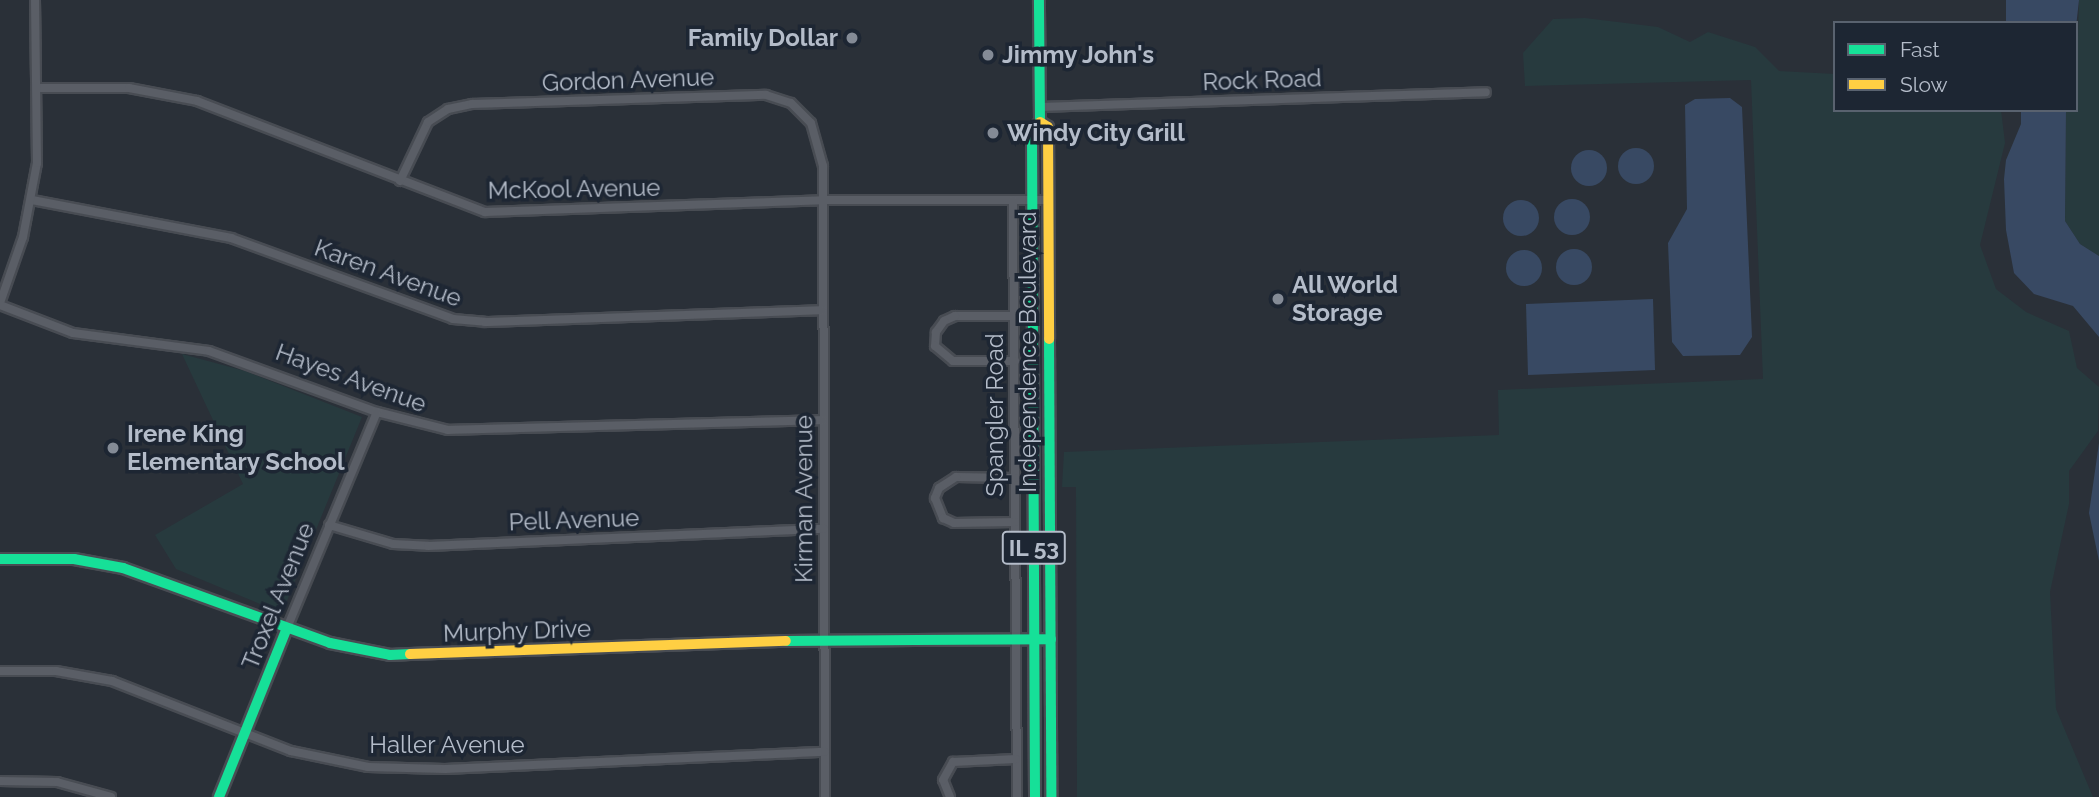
<!DOCTYPE html>
<html>
<head>
<meta charset="utf-8">
<style>
  body { margin:0 }
  #map { position:relative; width:2099px; height:797px; overflow:hidden; background:#2a3038; font-family:Raleway,sans-serif }
  div>[style] { position:absolute }
  [style*='--x'] { left:calc(var(--x)*1px); top:calc(var(--y)*1px); width:calc(var(--w)*1px); rotate:calc(var(--a)*1deg) }
  .green>* { inset:0; background:#273a3e }
  .water>* { inset:0; background:#384963 }
  .round { border-radius:50% }
  .roads { filter:drop-shadow(2px 0 #484c53) drop-shadow(-2px 0 #484c53) drop-shadow(0 2px #484c53) drop-shadow(0 -2px #484c53) }
  .street>* { height:8px; margin:-4px; padding:0 4px; transform-origin:4px; border-radius:4px; background:#5a5e66 }
  .fast>* { height:10px; margin:-5px; padding:0 5px; transform-origin:5px; border-radius:5px; background:#16e098 }
  .slow>* { height:10px; margin:-5px; padding:0 5px; transform-origin:5px; border-radius:5px; background:#ffcf43 }
  .dots>* { width:19px; height:19px; translate:-50% -50%; box-sizing:border-box; border:4px solid #1d2633; border-radius:50% }
  span { translate:-50% -50%; white-space:nowrap; text-align:center; line-height:1.15; -webkit-text-stroke:7px #1d2633; paint-order:stroke }
  .shield-label span { padding:2px 5px; background:#1d2633; border:2px solid; border-radius:5px; -webkit-text-stroke-width:0 }
  .shield-label { font-size:23px; color:#b4bcc9; font-weight:700 }
  .poi-label { font-size:24px; color:#b4bcc9; font-weight:700 }
  .right { translate:-100% -50%; text-align:right }
  .left { translate:0 -50%; text-align:left }
  .street-label { font-size:24px; color:#b4bcc9 }
  .legend { position:absolute; left:1833px; top:21px; width:245px; height:91px; box-sizing:border-box; background:#1d2633; border:2px solid #59626f; margin:0; padding:9px 12px; list-style:none; font-size:21px; color:#b4bcc9 }
  .legend li { display:flex; align-items:center; gap:14px; height:35px }
  .legend b { width:35px; border:2px solid #59626f }
</style>
</head>
<body>
<div id="map">
  <div class="green">
    <div style="clip-path:polygon(2079px 0,2099px 0,2099px 256px,2080px 244px,2065px 221px,2066px 110px,2076px 110px)"></div>
    <div style="clip-path:polygon(1585px 18px,1658px 27px,1690px 42px,1708px 32px,1755px 47px,1779px 71px,1835px 74px,1835px 110px,2001px 110px,2005px 143px,1980px 245px,1996px 289px,2026px 312px,2069px 331px,2077px 368px,2099px 387px,2098px 431px,2069px 471px,2069px 504px,2050px 592px,2056px 709px,2093px 797px,1077px 797px,1076px 487px,1062px 487px,1064px 452px,1499px 435px,1498px 390px,1763px 379px,1751px 80px,1525px 86px,1523px 53px,1553px 19px)"></div>
    <div style="clip-path:polygon(182px 354px,245px 371px,362px 417px,282px 613px,176px 569px,155px 535px,243px 484px)"></div>
  </div>
  <div class="water">
    <div style="clip-path:polygon(2006px 0,2079px 0,2076px 27px,2076px 23px,2006px 23px)"></div>
    <div style="clip-path:polygon(1730px 98px,1742px 107px,1752px 337px,1740px 355px,1683px 356px,1672px 342px,1668px 243px,1687px 209px,1685px 105px,1695px 99px)"></div>
    <div style="clip-path:polygon(2021px 110px,2066px 110px,2065px 221px,2080px 244px,2099px 256px,2099px 337px,2073px 306px,2034px 294px,2014px 273px,2006px 230px,2004px 179px,2006px 160px,2021px 124px)"></div>
    <div class="round" style="left:1618px;top:148px;width:36px;height:36px"></div>
    <div class="round" style="left:1571px;top:150px;width:36px;height:36px"></div>
    <div class="round" style="left:1554px;top:199px;width:36px;height:36px"></div>
    <div class="round" style="left:1503px;top:200px;width:36px;height:36px"></div>
    <div class="round" style="left:1556px;top:249px;width:36px;height:36px"></div>
    <div class="round" style="left:1506px;top:250px;width:36px;height:36px"></div>
    <div style="clip-path:polygon(1653px 299px,1655px 370px,1528px 375px,1526px 304px)"></div>
    <div style="clip-path:polygon(2099px 443px,2099px 561px,2089px 513px)"></div>
  </div>
  <div class="roads">
    <div class="street">
      <div style="--x:37;--y:88;--w:92;--a:0"></div>
      <div style="--x:129;--y:88;--w:69;--a:10.8"></div>
      <div style="--x:197;--y:101;--w:309;--a:21.1"></div>
      <div style="--x:485;--y:212;--w:338;--a:-2"></div>
      <div style="--x:823;--y:200;--w:226;--a:0"></div>
      <div style="--x:1040;--y:107;--w:446;--a:-1.9"></div>
      <div style="--x:400;--y:181;--w:65;--a:-64.6"></div>
      <div style="--x:428;--y:122;--w:24;--a:-33"></div>
      <div style="--x:448;--y:109;--w:25;--a:-12"></div>
      <div style="--x:472;--y:104;--w:294;--a:-1.8"></div>
      <div style="--x:766;--y:95;--w:26;--a:18"></div>
      <div style="--x:791;--y:103;--w:28;--a:45"></div>
      <div style="--x:811;--y:123;--w:45;--a:74.4"></div>
      <div style="--x:823;--y:166;--w:631;--a:89.82"></div>
      <div style="--x:32;--y:200;--w:203;--a:10.8"></div>
      <div style="--x:231;--y:238;--w:236;--a:20"></div>
      <div style="--x:453;--y:319;--w:32;--a:5"></div>
      <div style="--x:485;--y:322;--w:338;--a:-2"></div>
      <div style="--x:1013;--y:200;--w:597;--a:89.62"></div>
      <div style="--x:0;--y:303;--w:70;--a:-70.8"></div>
      <div style="--x:23;--y:237;--w:75;--a:-79.3"></div>
      <div style="--x:37;--y:163;--w:163;--a:-90.7"></div>
      <div style="--x:0;--y:305;--w:78;--a:21"></div>
      <div style="--x:73;--y:333;--w:137;--a:7.5"></div>
      <div style="--x:209;--y:351;--w:179;--a:20"></div>
      <div style="--x:377;--y:412;--w:73;--a:14.2"></div>
      <div style="--x:448;--y:430;--w:375;--a:-1.5"></div>
      <div style="--x:1014;--y:316;--w:59;--a:180"></div>
      <div style="--x:955;--y:316;--w:12;--a:156"></div>
      <div style="--x:944;--y:321;--w:14;--a:126"></div>
      <div style="--x:936;--y:332;--w:14;--a:94"></div>
      <div style="--x:935;--y:346;--w:23;--a:40"></div>
      <div style="--x:953;--y:361;--w:62;--a:0"></div>
      <div style="--x:1015;--y:478;--w:59;--a:-179"></div>
      <div style="--x:956;--y:477;--w:20;--a:147"></div>
      <div style="--x:939;--y:488;--w:11;--a:112"></div>
      <div style="--x:935;--y:498;--w:22;--a:68"></div>
      <div style="--x:943;--y:518;--w:12;--a:24"></div>
      <div style="--x:954;--y:523;--w:61;--a:-0.9"></div>
      <div style="--x:329;--y:525;--w:67;--a:16.5"></div>
      <div style="--x:393;--y:544;--w:35;--a:3"></div>
      <div style="--x:428;--y:546;--w:396;--a:-2.5"></div>
      <div style="--x:287;--y:628;--w:234;--a:-67.4"></div>
      <div style="--x:0;--y:671;--w:56;--a:0"></div>
      <div style="--x:56;--y:671;--w:57;--a:10.1"></div>
      <div style="--x:112;--y:681;--w:192;--a:21.4"></div>
      <div style="--x:291;--y:751;--w:79;--a:11.7"></div>
      <div style="--x:368;--y:767;--w:77;--a:1.5"></div>
      <div style="--x:445;--y:769;--w:380;--a:-2.6"></div>
      <div style="--x:0;--y:781;--w:57;--a:1"></div>
      <div style="--x:57;--y:782;--w:56;--a:15.5"></div>
      <div style="--x:950;--y:797;--w:18;--a:-112"></div>
      <div style="--x:943;--y:780;--w:21;--a:-61"></div>
      <div style="--x:953;--y:762;--w:63;--a:-2.7"></div>
    </div>
    <div class="fast">
      <div style="--x:1049;--y:339;--w:458;--a:89.7"></div>
      <div style="--x:0;--y:559;--w:74;--a:0"></div>
      <div style="--x:74;--y:559;--w:50;--a:10.4"></div>
      <div style="--x:123;--y:568;--w:220;--a:19.9"></div>
      <div style="--x:330;--y:643;--w:61;--a:11.3"></div>
      <div style="--x:390;--y:655;--w:20;--a:-3"></div>
      <div style="--x:786;--y:641;--w:265;--a:-0.4"></div>
      <div style="--x:219;--y:797;--w:182;--a:-68.1"></div>
      <div style="--x:1035;--y:797;--w:667;--a:-90.26"></div>
      <div style="--x:1032;--y:130;--w:11;--a:-45"></div>
      <div style="--x:1040;--y:122;--w:122;--a:-90.5"></div>
    </div>
    <div class="slow">
      <div style="--x:1040;--y:122;--w:9;--a:32"></div>
      <div style="--x:1048;--y:127;--w:212;--a:89.7"></div>
      <div style="--x:410;--y:654;--w:376;--a:-2"></div>
    </div>
  </div>
  <div class="dots">
    <div style="left:852px;top:38px;background:#848b96"></div>
    <div style="left:988px;top:55px;background:#848b96"></div>
    <div style="left:993px;top:133px;background:#848b96"></div>
    <div style="left:1278px;top:299px;background:#848b96"></div>
    <div style="left:113px;top:448px;background:#848b96"></div>
  </div>
  <div class="shield-label">
    <span style="left:1034px;top:548px">IL 53</span>
  </div>
  <div class="poi-label">
    <span class="right" style="left:838px;top:38px">Family Dollar</span>
    <span class="left" style="left:1002px;top:55px">Jimmy John's</span>
    <span class="left" style="left:1007px;top:133px">Windy City Grill</span>
    <span class="left" style="left:1292px;top:299px">All World<br>Storage</span>
    <span class="left" style="left:127px;top:448px">Irene King<br>Elementary School</span>
  </div>
  <div class="street-label">
    <span style="left:628px;top:80px;rotate:-2deg">Gordon Avenue</span>
    <span style="left:1262px;top:80px;rotate:-2deg">Rock Road</span>
    <span style="left:574px;top:189px;rotate:-1deg">McKool Avenue</span>
    <span style="left:388px;top:273px;rotate:20deg">Karen Avenue</span>
    <span style="left:1028px;top:352px;rotate:-90deg">Independence Boulevard</span>
    <span style="left:351px;top:378px;rotate:20deg">Hayes Avenue</span>
    <span style="left:995px;top:415px;rotate:-90deg">Spangler Road</span>
    <span style="left:804px;top:499px;rotate:-90deg">Kirman Avenue</span>
    <span style="left:574px;top:520px;rotate:-2deg">Pell Avenue</span>
    <span style="left:278px;top:596px;rotate:-68deg">Troxel Avenue</span>
    <span style="left:517px;top:631px;rotate:-2deg">Murphy Drive</span>
    <span style="left:447px;top:745px">Haller Avenue</span>
  </div>
  <ul class="legend">
  <li><b style="height:9px;background:#16e098"></b>Fast</li>
  <li><b style="height:9px;background:#ffcf43"></b>Slow</li>
  </ul>
</div>
</body>
</html>
